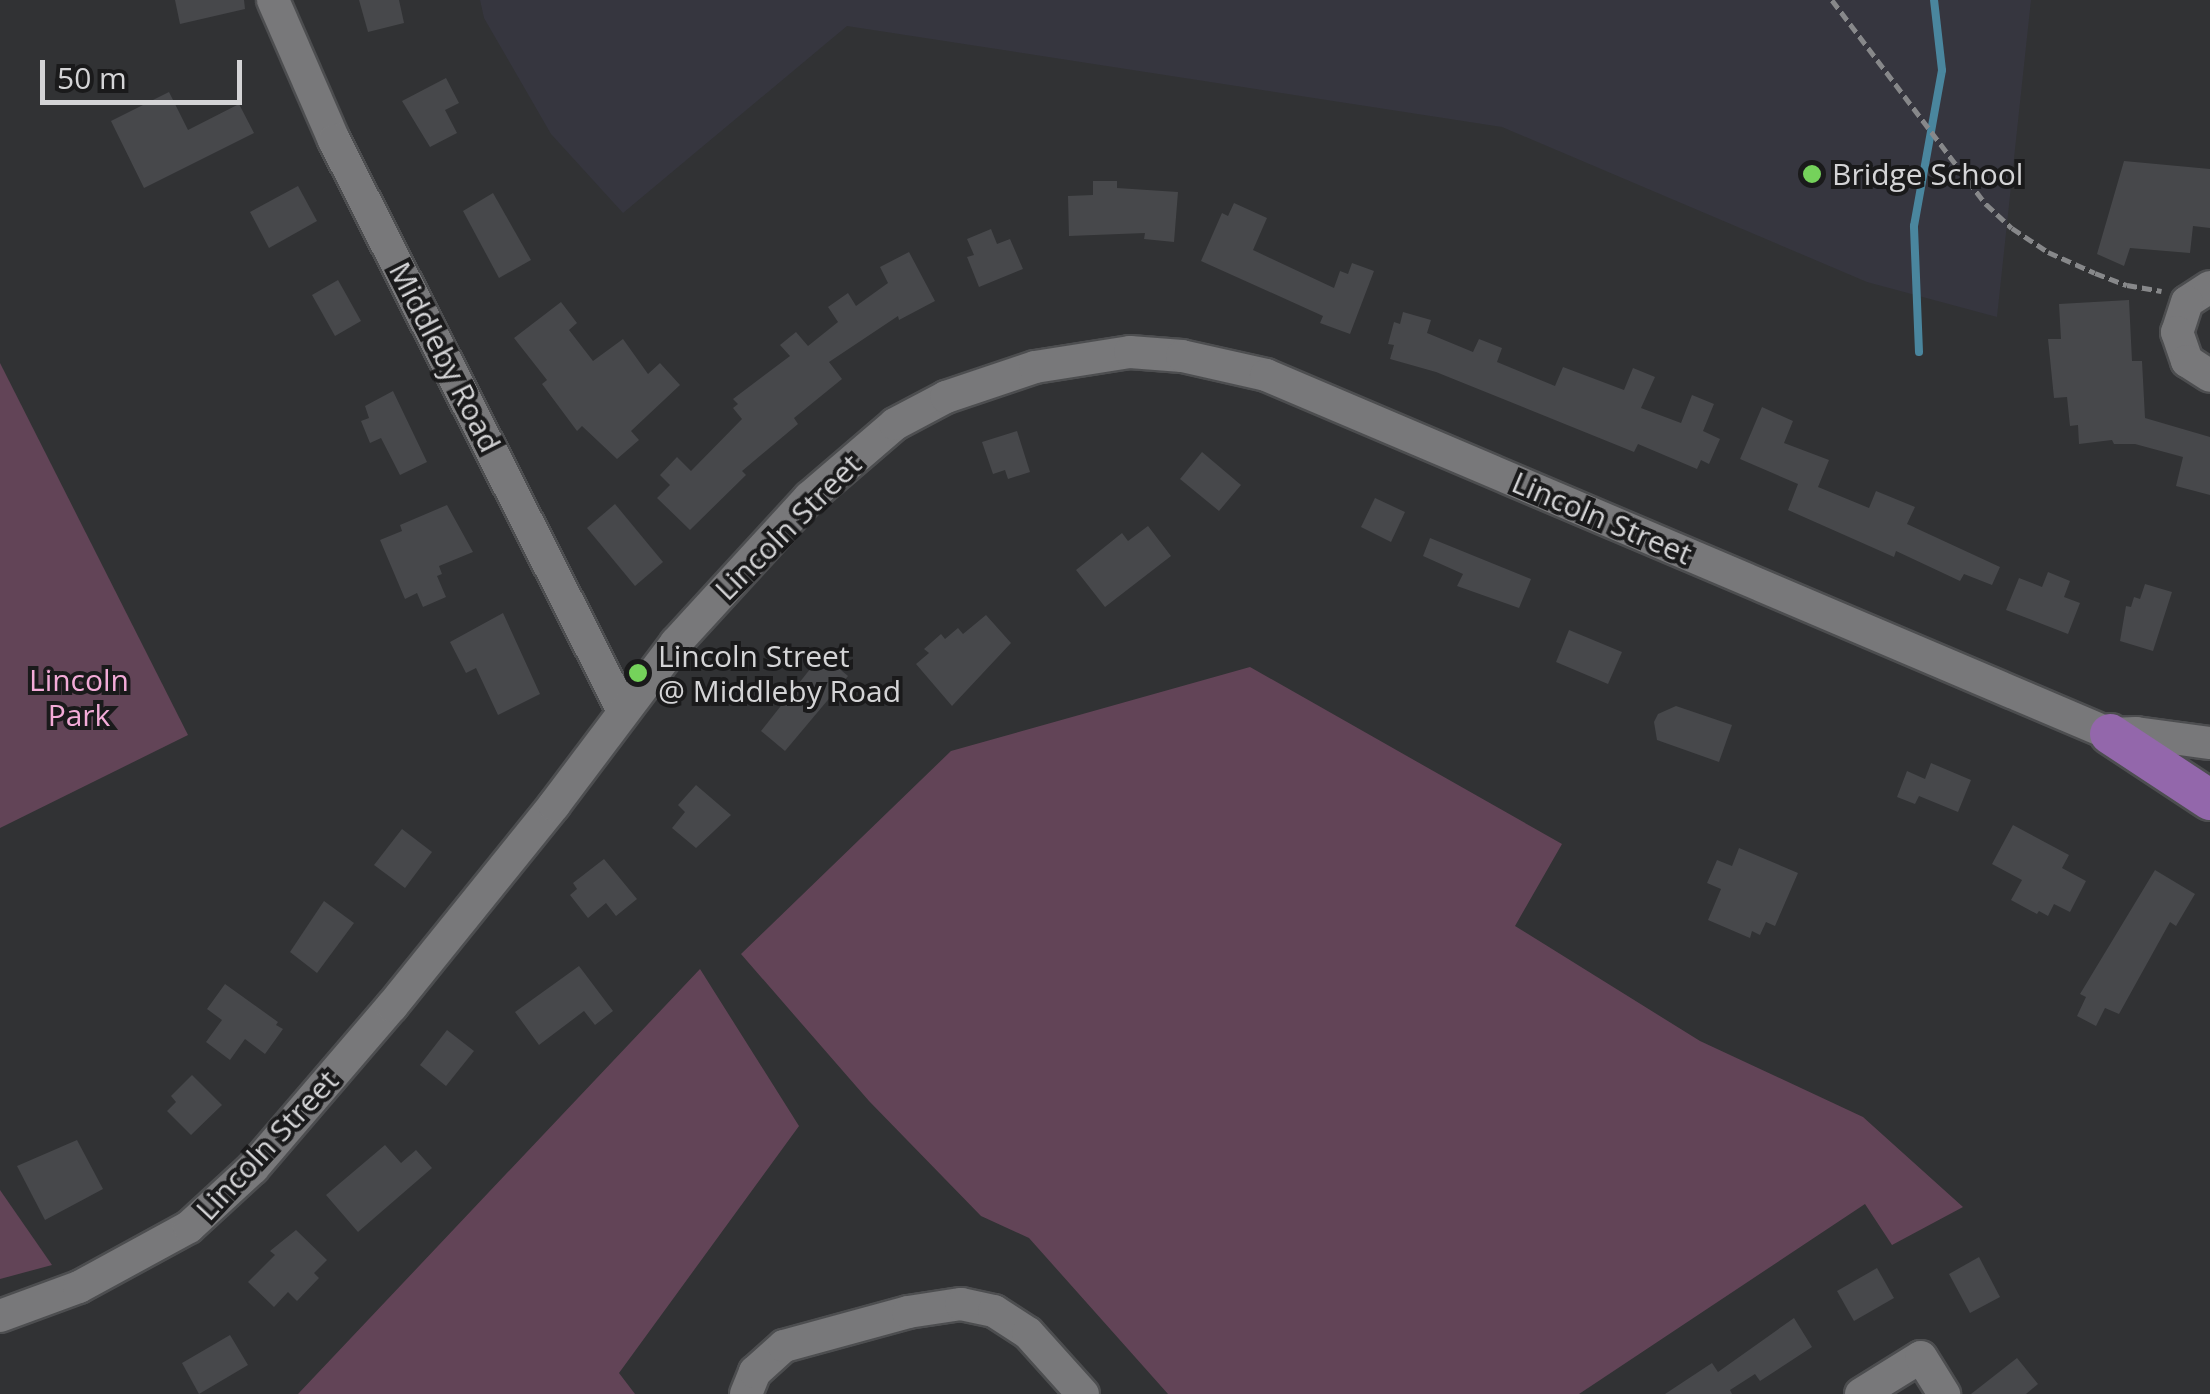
<!DOCTYPE html>
<html>
<head>
<meta charset="utf-8">
<style>
  body { margin:0 }
  #map { position:relative; width:2210px; height:1394px; overflow:hidden; background:#313234; font-family:"Open Sans",sans-serif }
  div>[style] { position:absolute }
  [style*='--x'] { left:calc(var(--x)*1px); top:calc(var(--y)*1px); width:calc(var(--w)*1px); rotate:calc(var(--a)*1deg) }
  .built>* { inset:0; background:#36363f }
  .green>* { inset:0; background:#624457 }
  .stream>* { height:8px; margin:-4px; padding:0 4px; transform-origin:4px; border-radius:4px; background:#4a869e }
  .building>* { inset:0; background:#47484b }
  .path>* { height:5px; margin-top:-2.5px; transform-origin:0; background:repeating-linear-gradient(90deg,#87888a 0 10px,transparent 0 15px) }
  .roads { filter:drop-shadow(2px 0 #4d4e50) drop-shadow(-2px 0 #4d4e50) drop-shadow(0 2px #4d4e50) drop-shadow(0 -2px #4d4e50) }
  .minor>* { height:32px; margin:-16px; padding:0 16px; transform-origin:16px; border-radius:16px; background:#78787a }
  .major>* { height:40px; margin:-20px; padding:0 20px; transform-origin:20px; border-radius:20px; background:#9367ab }
  .dots>* { width:28px; height:28px; translate:-50% -50%; box-sizing:border-box; border:5px solid #1a1a1b; border-radius:50% }
  span { translate:-50% -50%; white-space:nowrap; text-align:center; line-height:1.15; -webkit-text-stroke:8px #1a1a1b; paint-order:stroke }
  .poi-label { font-size:30px; color:#d4d4d6 }
  .left { translate:0 -50%; text-align:left }
  .street-label { font-size:30px; color:#d4d4d6 }
  .park-label { font-size:30px; color:#f3abd8 }
  .scale { position:absolute; left:40px; top:60px; width:202px; height:45px; box-sizing:border-box; border:5px solid #d4d4d6; border-top:0; padding-left:12px; font-size:30px; line-height:35px; white-space:nowrap; color:#d4d4d6; -webkit-text-stroke:8px #1a1a1b; paint-order:stroke }
</style>
</head>
<body>
<div id="map">
  <div class="built">
    <div style="clip-path:polygon(480px 0,2031px 0,1997px 317px,1867px 282px,1502px 127px,847px 26px,623px 213px,551px 134px,484px 18px)"></div>
  </div>
  <div class="green">
    <div style="clip-path:polygon(0 363px,188px 735px,0 828px)"></div>
    <div style="clip-path:polygon(1250px 667px,1562px 844px,1515px 926px,1700px 1041px,1863px 1117px,1963px 1207px,1892px 1245px,1865px 1204px,1579px 1394px,1168px 1394px,1029px 1238px,981px 1216px,869px 1101px,741px 954px,951px 751px)"></div>
    <div style="clip-path:polygon(700px 969px,799px 1126px,619px 1373px,635px 1394px,298px 1394px)"></div>
    <div style="clip-path:polygon(0 1190px,52px 1265px,0 1279px)"></div>
  </div>
  <div class="stream">
    <div style="--x:1919;--y:352;--w:126;--a:-92.3"></div>
    <div style="--x:1914;--y:226;--w:158;--a:-79.8"></div>
    <div style="--x:1942;--y:70;--w:70;--a:-96.5"></div>
  </div>
  <div class="building">
    <div style="clip-path:polygon(175px 0,244px 0,245px 9px,180px 24px)"></div>
    <div style="clip-path:polygon(359px 0,399px 0,404px 23px,368px 32px)"></div>
    <div style="clip-path:polygon(446px 78px,459px 103px,445px 110px,457px 133px,430px 147px,402px 101px)"></div>
    <div style="clip-path:polygon(169px 92px,188px 130px,239px 104px,254px 133px,144px 188px,111px 121px)"></div>
    <div style="clip-path:polygon(2124px 161px,2210px 169px,2210px 228px,2193px 226px,2190px 253px,2130px 248px,2124px 266px,2097px 254px)"></div>
    <div style="clip-path:polygon(1093px 181px,1117px 181px,1117px 188px,1178px 192px,1174px 242px,1144px 239px,1145px 233px,1069px 236px,1068px 196px,1093px 195px)"></div>
    <div style="clip-path:polygon(298px 186px,317px 221px,269px 248px,250px 212px)"></div>
    <div style="clip-path:polygon(493px 193px,531px 260px,499px 278px,463px 211px)"></div>
    <div style="clip-path:polygon(1234px 203px,1267px 218px,1253px 250px,1334px 288px,1340px 271px,1348px 274px,1352px 263px,1374px 271px,1350px 334px,1320px 323px,1323px 316px,1201px 261px,1222px 213px,1228px 216px)"></div>
    <div style="clip-path:polygon(991px 229px,997px 244px,1010px 239px,1023px 269px,979px 287px,967px 257px,974px 255px,967px 239px)"></div>
    <div style="clip-path:polygon(909px 252px,935px 301px,899px 320px,898px 316px,829px 362px,842px 379px,794px 418px,798px 424px,742px 471px,746px 475px,690px 530px,657px 498px,670px 485px,660px 475px,677px 457px,691px 471px,742px 419px,733px 408px,738px 404px,733px 399px,790px 356px,780px 345px,796px 332px,808px 346px,838px 322px,828px 307px,848px 293px,856px 306px,888px 283px,880px 267px)"></div>
    <div style="clip-path:polygon(338px 280px,361px 321px,335px 336px,312px 295px)"></div>
    <div style="clip-path:polygon(2129px 300px,2132px 361px,2142px 361px,2145px 418px,2210px 437px,2210px 495px,2176px 486px,2183px 457px,2135px 444px,2114px 444px,2112px 440px,2079px 444px,2078px 425px,2070px 426px,2067px 397px,2054px 398px,2048px 339px,2061px 339px,2059px 304px)"></div>
    <div style="clip-path:polygon(561px 302px,577px 323px,569px 330px,593px 361px,623px 339px,648px 374px,660px 363px,680px 385px,631px 431px,639px 440px,617px 459px,582px 426px,577px 431px,542px 384px,547px 380px,514px 338px)"></div>
    <div style="clip-path:polygon(1403px 312px,1431px 320px,1427px 333px,1473px 352px,1479px 339px,1502px 348px,1497px 362px,1555px 386px,1563px 367px,1624px 390px,1633px 368px,1655px 377px,1641px 408px,1681px 423px,1692px 395px,1714px 404px,1703px 431px,1720px 439px,1709px 464px,1701px 460px,1697px 469px,1638px 444px,1634px 452px,1436px 372px,1390px 359px,1394px 345px,1388px 344px,1394px 322px,1400px 324px)"></div>
    <div style="clip-path:polygon(393px 391px,427px 462px,400px 475px,381px 438px,370px 443px,361px 421px,369px 418px,365px 406px)"></div>
    <div style="clip-path:polygon(1762px 407px,1793px 421px,1784px 443px,1829px 460px,1818px 487px,1869px 508px,1876px 491px,1915px 507px,1907px 524px,2000px 567px,1992px 585px,1964px 574px,1960px 581px,1896px 551px,1894px 557px,1788px 510px,1798px 484px,1740px 459px)"></div>
    <div style="clip-path:polygon(1017px 431px,1030px 472px,1008px 479px,1005px 470px,993px 474px,982px 442px)"></div>
    <div style="clip-path:polygon(1202px 452px,1241px 485px,1219px 511px,1180px 479px)"></div>
    <div style="clip-path:polygon(1375px 498px,1405px 512px,1391px 542px,1361px 527px)"></div>
    <div style="clip-path:polygon(615px 504px,663px 562px,635px 586px,587px 528px)"></div>
    <div style="clip-path:polygon(447px 505px,473px 552px,439px 566px,442px 574px,437px 576px,446px 597px,423px 607px,417px 593px,405px 599px,380px 540px,402px 531px,400px 525px)"></div>
    <div style="clip-path:polygon(1148px 526px,1171px 556px,1105px 607px,1076px 570px,1122px 533px,1128px 541px)"></div>
    <div style="clip-path:polygon(1430px 538px,1531px 579px,1519px 608px,1457px 586px,1463px 574px,1423px 556px)"></div>
    <div style="clip-path:polygon(2048px 572px,2070px 581px,2064px 597px,2080px 603px,2068px 634px,2006px 610px,2019px 578px,2042px 587px)"></div>
    <div style="clip-path:polygon(2145px 584px,2172px 592px,2153px 651px,2120px 641px,2126px 606px,2131px 607px,2134px 597px,2140px 599px)"></div>
    <div style="clip-path:polygon(503px 613px,540px 694px,498px 715px,476px 668px,466px 673px,450px 642px)"></div>
    <div style="clip-path:polygon(986px 615px,1011px 643px,952px 706px,916px 664px,929px 653px,924px 649px,941px 634px,945px 639px,958px 628px,963px 634px)"></div>
    <div style="clip-path:polygon(1569px 630px,1622px 652px,1608px 684px,1556px 662px)"></div>
    <div style="clip-path:polygon(822px 654px,848px 676px,785px 751px,761px 731px)"></div>
    <div style="clip-path:polygon(1676px 706px,1732px 725px,1719px 762px,1657px 740px,1654px 722px,1658px 714px)"></div>
    <div style="clip-path:polygon(1931px 763px,1971px 780px,1958px 812px,1919px 796px,1915px 804px,1897px 797px,1907px 771px,1925px 779px)"></div>
    <div style="clip-path:polygon(696px 785px,731px 815px,696px 848px,672px 828px,685px 812px,678px 805px)"></div>
    <div style="clip-path:polygon(2013px 825px,2069px 855px,2062px 868px,2086px 881px,2070px 912px,2054px 904px,2048px 916px,2039px 911px,2037px 914px,2011px 900px,2022px 880px,1992px 864px)"></div>
    <div style="clip-path:polygon(402px 829px,432px 852px,405px 888px,374px 865px)"></div>
    <div style="clip-path:polygon(1739px 848px,1798px 873px,1775px 926px,1766px 922px,1760px 935px,1752px 931px,1750px 938px,1708px 920px,1721px 889px,1707px 883px,1717px 860px,1732px 866px)"></div>
    <div style="clip-path:polygon(604px 859px,637px 899px,616px 916px,606px 903px,588px 918px,570px 895px,577px 889px,573px 883px)"></div>
    <div style="clip-path:polygon(2155px 870px,2195px 894px,2176px 926px,2170px 922px,2119px 1014px,2105px 1008px,2096px 1026px,2077px 1016px,2086px 997px,2080px 994px)"></div>
    <div style="clip-path:polygon(324px 901px,354px 923px,317px 973px,290px 952px)"></div>
    <div style="clip-path:polygon(579px 966px,613px 1011px,595px 1025px,584px 1011px,539px 1045px,515px 1012px)"></div>
    <div style="clip-path:polygon(225px 984px,278px 1022px,276px 1025px,283px 1029px,265px 1054px,245px 1039px,230px 1060px,206px 1042px,222px 1020px,207px 1009px)"></div>
    <div style="clip-path:polygon(447px 1030px,474px 1051px,446px 1086px,420px 1065px)"></div>
    <div style="clip-path:polygon(192px 1075px,222px 1105px,191px 1135px,167px 1111px,176px 1102px,171px 1096px)"></div>
    <div style="clip-path:polygon(77px 1140px,103px 1189px,45px 1220px,17px 1166px)"></div>
    <div style="clip-path:polygon(385px 1145px,401px 1163px,416px 1150px,432px 1168px,358px 1232px,326px 1195px)"></div>
    <div style="clip-path:polygon(296px 1230px,327px 1260px,314px 1273px,319px 1278px,297px 1301px,288px 1292px,274px 1307px,248px 1282px,275px 1255px,270px 1251px)"></div>
    <div style="clip-path:polygon(1979px 1257px,2000px 1297px,1970px 1313px,1949px 1274px)"></div>
    <div style="clip-path:polygon(1877px 1268px,1894px 1298px,1854px 1321px,1837px 1291px)"></div>
    <div style="clip-path:polygon(1794px 1318px,1812px 1347px,1760px 1381px,1755px 1374px,1730px 1390px,1732px 1394px,1665px 1394px,1712px 1363px,1718px 1372px)"></div>
    <div style="clip-path:polygon(230px 1335px,248px 1365px,199px 1394px,182px 1363px)"></div>
    <div style="clip-path:polygon(2017px 1358px,2038px 1384px,2026px 1394px,1971px 1394px)"></div>
  </div>
  <div class="path">
    <div style="--x:1832;--y:0;--w:256;--a:53"></div>
    <div style="--x:1986;--y:204;--w:35;--a:43"></div>
    <div style="--x:2012;--y:228;--w:43;--a:33.7"></div>
    <div style="--x:2048;--y:252;--w:51;--a:24.1"></div>
    <div style="--x:2095;--y:273;--w:34;--a:21"></div>
    <div style="--x:2127;--y:285;--w:35;--a:10"></div>
  </div>
  <div class="roads">
    <div class="minor">
      <div style="--x:273;--y:0;--w:153;--a:66.5"></div>
      <div style="--x:334;--y:140;--w:640;--a:63.15"></div>
      <div style="--x:2210;--y:287;--w:27;--a:147"></div>
      <div style="--x:2187;--y:302;--w:32;--a:108"></div>
      <div style="--x:2177;--y:332;--w:31;--a:71"></div>
      <div style="--x:2187;--y:361;--w:27;--a:33"></div>
      <div style="--x:0;--y:1316;--w:84;--a:-20.2"></div>
      <div style="--x:79;--y:1287;--w:125;--a:-28.6"></div>
      <div style="--x:189;--y:1227;--w:87;--a:-42.7"></div>
      <div style="--x:253;--y:1168;--w:213;--a:-49.4"></div>
      <div style="--x:392;--y:1006;--w:258;--a:-51.1"></div>
      <div style="--x:554;--y:805;--w:203;--a:-53"></div>
      <div style="--x:676;--y:643;--w:197;--a:-47.5"></div>
      <div style="--x:809;--y:498;--w:113;--a:-40.7"></div>
      <div style="--x:895;--y:424;--w:58;--a:-27.9"></div>
      <div style="--x:946;--y:397;--w:94;--a:-18.6"></div>
      <div style="--x:1035;--y:367;--w:96;--a:-9"></div>
      <div style="--x:1130;--y:352;--w:52;--a:4.4"></div>
      <div style="--x:1182;--y:356;--w:86;--a:12.7"></div>
      <div style="--x:1266;--y:375;--w:917;--a:23.04"></div>
      <div style="--x:2110;--y:734;--w:26;--a:-2"></div>
      <div style="--x:2136;--y:733;--w:75;--a:7.7"></div>
      <div style="--x:746;--y:1394;--w:24;--a:-68"></div>
      <div style="--x:755;--y:1372;--w:39;--a:-42"></div>
      <div style="--x:784;--y:1346;--w:129;--a:-15.3"></div>
      <div style="--x:908;--y:1312;--w:54;--a:-8.6"></div>
      <div style="--x:961;--y:1304;--w:34;--a:12"></div>
      <div style="--x:994;--y:1311;--w:40;--a:32.9"></div>
      <div style="--x:1028;--y:1333;--w:82;--a:48"></div>
      <div style="--x:1861;--y:1394;--w:70;--a:-31.7"></div>
      <div style="--x:1921;--y:1357;--w:44;--a:58.1"></div>
    </div>
    <div class="major">
      <div style="--x:2110;--y:734;--w:120;--a:33.4"></div>
    </div>
  </div>
  <div class="dots">
    <div style="left:1812px;top:174px;background:#75d25b"></div>
    <div style="left:638px;top:673px;background:#75d25b"></div>
  </div>
  <div class="poi-label">
    <span class="left" style="left:1832px;top:174px">Bridge School</span>
    <span class="left" style="left:658px;top:673px">Lincoln Street<br>@ Middleby Road</span>
  </div>
  <div class="street-label">
    <span style="left:445px;top:357px;rotate:63deg">Middleby Road</span>
    <span style="left:1602px;top:518px;rotate:23deg">Lincoln Street</span>
    <span style="left:788px;top:527px;rotate:-45deg">Lincoln Street</span>
    <span style="left:267px;top:1145px;rotate:-47deg">Lincoln Street</span>
  </div>
  <div class="park-label">
    <span style="left:79px;top:697px">Lincoln<br>Park</span>
  </div>
  <div class="scale">50 m</div>
</div>
</body>
</html>
